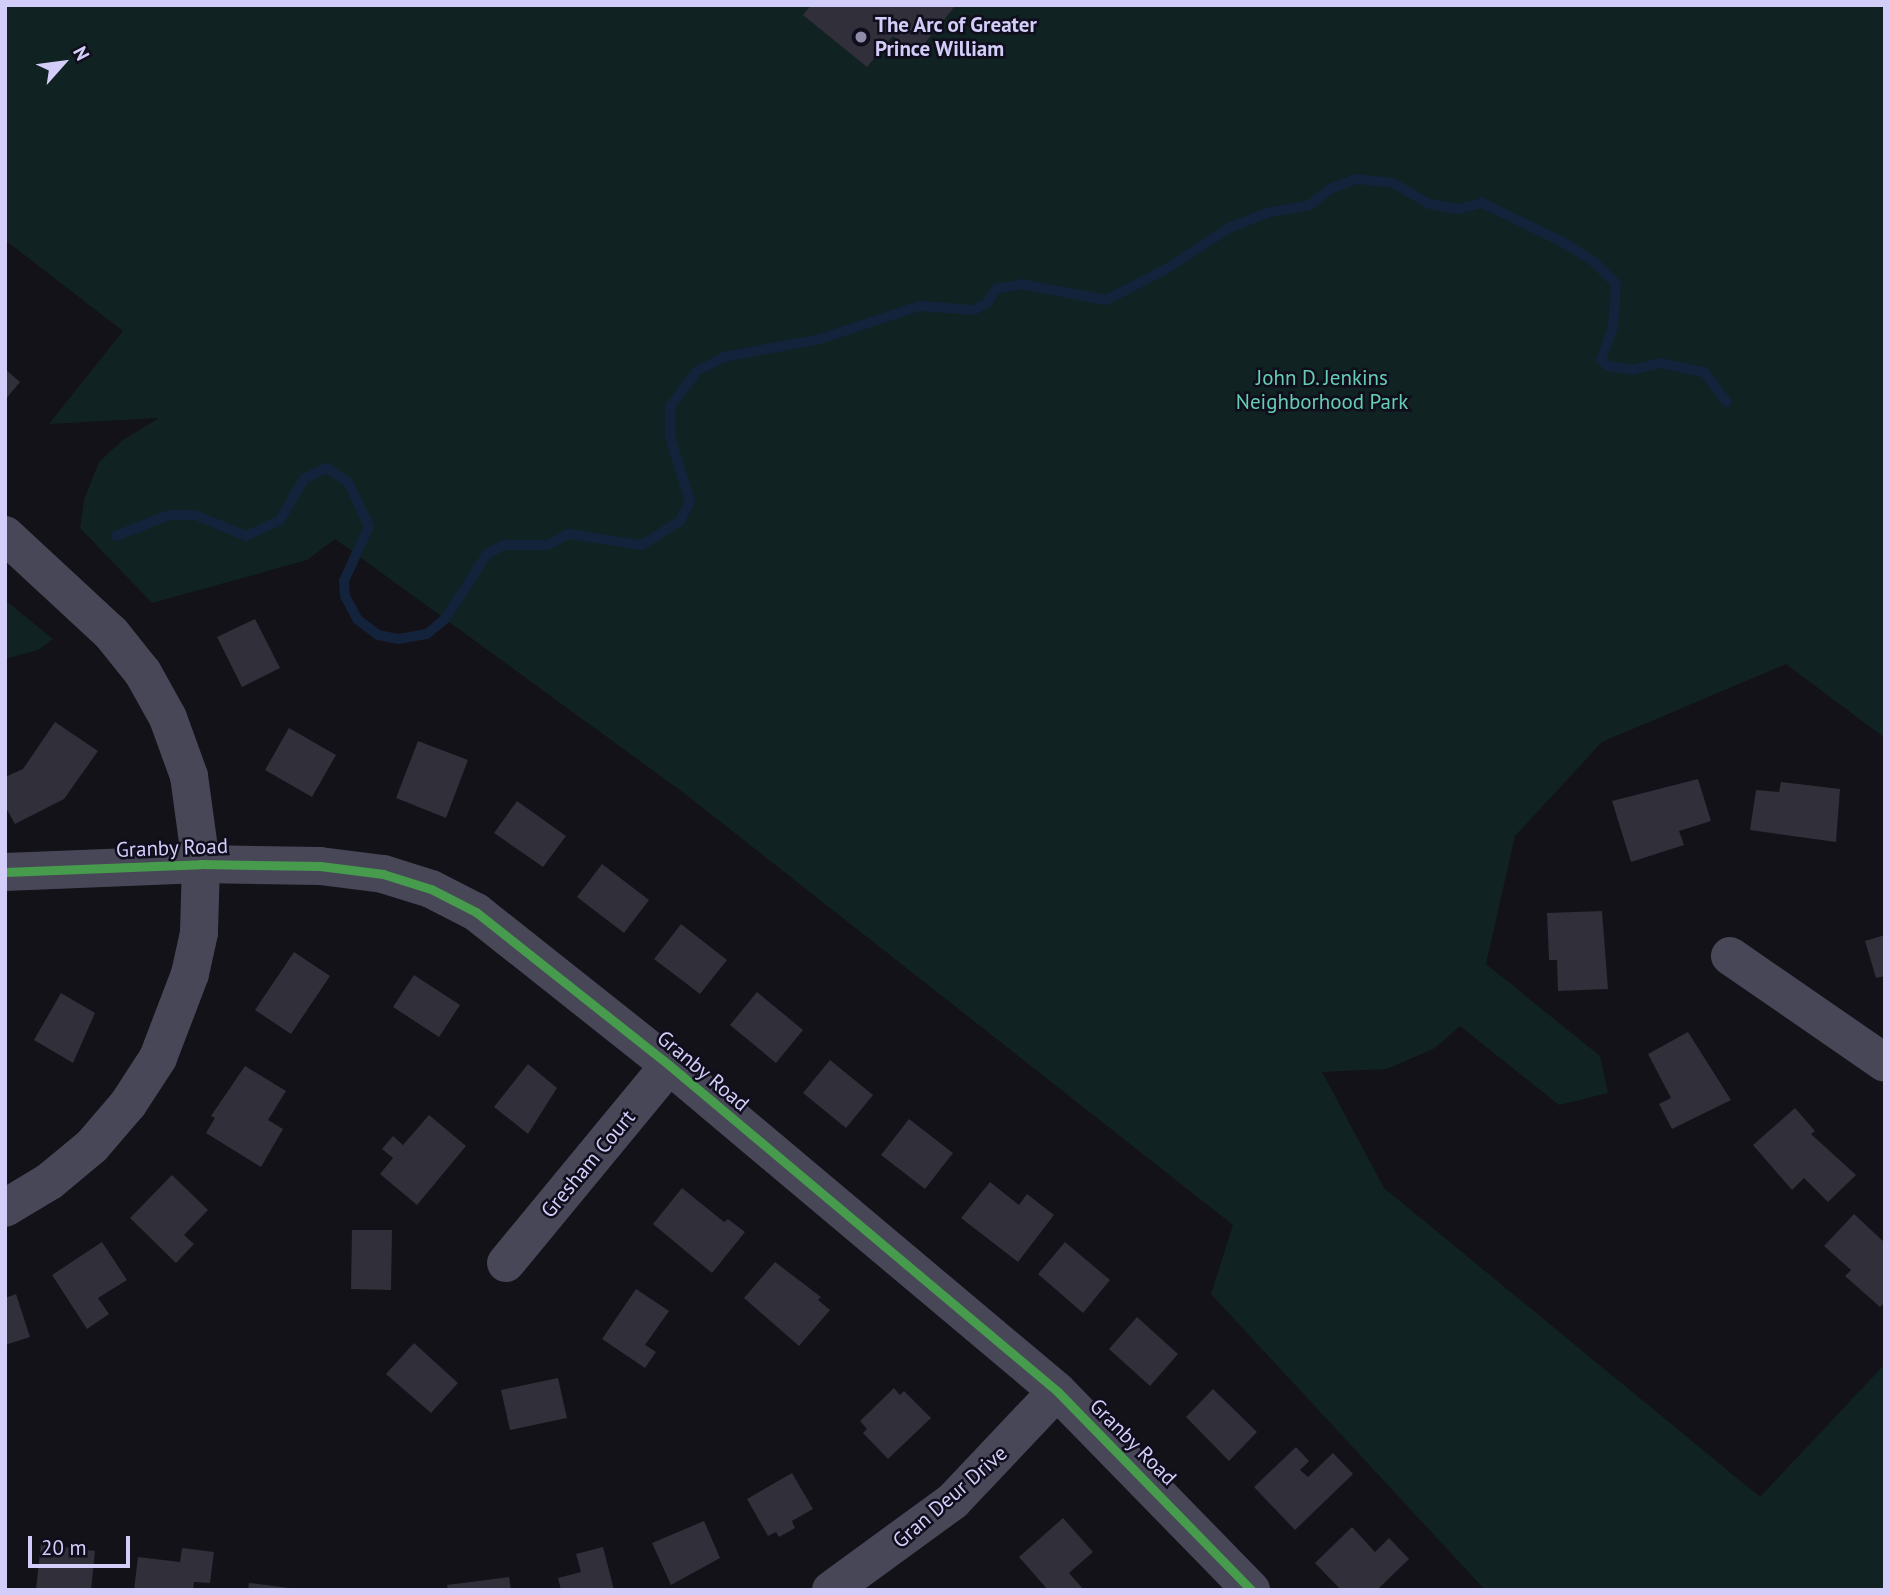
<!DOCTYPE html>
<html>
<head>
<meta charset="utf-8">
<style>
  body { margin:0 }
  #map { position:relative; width:1890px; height:1595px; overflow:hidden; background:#121218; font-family:"PT Sans",sans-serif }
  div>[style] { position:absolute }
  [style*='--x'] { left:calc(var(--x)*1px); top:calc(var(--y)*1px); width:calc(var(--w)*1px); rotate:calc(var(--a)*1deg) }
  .green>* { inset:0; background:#122 }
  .stream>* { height:10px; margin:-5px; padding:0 5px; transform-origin:5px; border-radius:5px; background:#13233b }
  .building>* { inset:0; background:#302f3a }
  .minor>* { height:38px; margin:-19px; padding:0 19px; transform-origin:19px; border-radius:19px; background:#484758 }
  .cycleway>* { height:9px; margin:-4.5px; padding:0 4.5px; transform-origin:4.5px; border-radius:4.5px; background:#469c4c }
  .dots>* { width:19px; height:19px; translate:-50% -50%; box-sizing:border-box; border:4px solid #100e1c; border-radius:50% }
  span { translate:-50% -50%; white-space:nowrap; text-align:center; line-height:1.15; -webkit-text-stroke:5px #100e1c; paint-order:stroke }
  .poi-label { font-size:21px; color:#d3cef9; font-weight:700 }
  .left { translate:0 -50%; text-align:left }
  .park-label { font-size:21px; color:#64cfb3 }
  .street-label { font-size:21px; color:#d3cef9 }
  .frame { position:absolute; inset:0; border:7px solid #d3cef9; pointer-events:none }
  .north { position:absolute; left:28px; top:28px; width:70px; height:70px; -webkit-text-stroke:5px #100e1c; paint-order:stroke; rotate:62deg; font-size:19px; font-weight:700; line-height:28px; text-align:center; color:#d3cef9 }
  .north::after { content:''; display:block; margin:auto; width:24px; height:32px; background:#d3cef9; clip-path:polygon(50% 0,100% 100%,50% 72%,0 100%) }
  .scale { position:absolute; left:28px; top:1536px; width:102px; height:32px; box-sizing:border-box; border:4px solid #d3cef9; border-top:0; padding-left:9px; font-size:21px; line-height:24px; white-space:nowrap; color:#d3cef9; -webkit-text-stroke:5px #100e1c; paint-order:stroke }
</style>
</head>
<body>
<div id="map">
  <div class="green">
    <div style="clip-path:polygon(5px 5px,1885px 5px,1885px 738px,1786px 664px,1602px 742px,1515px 836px,1486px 964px,1600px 1056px,1608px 1093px,1559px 1105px,1460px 1026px,1435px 1048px,1387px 1069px,1322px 1072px,1384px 1188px,1760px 1497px,1885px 1364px,1885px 1590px,1485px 1590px,1211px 1294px,1233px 1225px,684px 793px,335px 539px,307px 560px,152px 603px,80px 528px,84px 500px,99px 462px,123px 440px,159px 418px,49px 424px,123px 331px,5px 240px)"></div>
    <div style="clip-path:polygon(5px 600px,53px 639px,38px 650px,5px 659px)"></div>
  </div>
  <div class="stream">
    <div style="--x:116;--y:536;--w:57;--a:-21.6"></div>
    <div style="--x:169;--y:515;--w:26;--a:0"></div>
    <div style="--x:195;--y:515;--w:55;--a:22.4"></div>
    <div style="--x:246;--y:536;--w:38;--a:-25"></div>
    <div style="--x:280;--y:520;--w:48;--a:-59.7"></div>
    <div style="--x:304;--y:479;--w:25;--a:-26"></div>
    <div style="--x:327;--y:468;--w:25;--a:34"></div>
    <div style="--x:348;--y:482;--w:49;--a:64.5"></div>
    <div style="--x:369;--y:526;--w:60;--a:114.4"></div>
    <div style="--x:344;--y:581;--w:15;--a:86"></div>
    <div style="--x:345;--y:596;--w:26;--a:62"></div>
    <div style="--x:357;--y:619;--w:26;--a:37"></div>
    <div style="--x:378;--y:635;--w:20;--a:11"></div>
    <div style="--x:398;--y:639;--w:29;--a:-10"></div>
    <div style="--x:427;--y:634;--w:23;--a:-40"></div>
    <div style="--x:445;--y:619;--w:77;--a:-57.1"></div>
    <div style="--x:487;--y:554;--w:18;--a:-29"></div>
    <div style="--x:503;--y:545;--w:45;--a:0"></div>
    <div style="--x:548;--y:545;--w:23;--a:-29"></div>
    <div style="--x:568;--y:534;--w:75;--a:8.5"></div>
    <div style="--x:642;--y:545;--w:45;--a:-32.3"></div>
    <div style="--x:680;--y:521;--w:22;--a:-63"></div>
    <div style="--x:690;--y:501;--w:67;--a:-107.4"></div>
    <div style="--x:670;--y:437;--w:30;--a:-90"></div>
    <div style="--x:670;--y:407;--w:45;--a:-53.1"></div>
    <div style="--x:697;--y:371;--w:30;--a:-27"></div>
    <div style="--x:724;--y:357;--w:98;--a:-10.6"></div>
    <div style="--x:820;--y:339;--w:104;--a:-18.4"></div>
    <div style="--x:919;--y:306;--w:55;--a:4.2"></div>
    <div style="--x:974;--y:310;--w:16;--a:-30"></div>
    <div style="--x:988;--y:302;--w:15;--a:-58"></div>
    <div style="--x:996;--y:289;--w:25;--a:-11"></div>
    <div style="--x:1021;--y:284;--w:86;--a:10.7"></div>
    <div style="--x:1106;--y:300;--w:68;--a:-27.3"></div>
    <div style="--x:1166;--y:269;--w:77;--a:-32.9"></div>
    <div style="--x:1231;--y:227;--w:42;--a:-21"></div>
    <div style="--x:1270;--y:212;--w:41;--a:-9.9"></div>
    <div style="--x:1310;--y:205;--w:26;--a:-39"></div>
    <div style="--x:1330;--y:189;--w:28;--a:-21"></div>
    <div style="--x:1356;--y:179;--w:37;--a:6"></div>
    <div style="--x:1393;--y:183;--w:42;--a:30.3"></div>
    <div style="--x:1429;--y:204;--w:29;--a:10"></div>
    <div style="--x:1458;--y:209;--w:25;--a:-14"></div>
    <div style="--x:1482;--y:203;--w:88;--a:25.7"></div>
    <div style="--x:1561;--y:241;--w:38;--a:32"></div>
    <div style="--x:1593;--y:261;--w:33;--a:45"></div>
    <div style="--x:1616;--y:284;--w:43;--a:94"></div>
    <div style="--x:1613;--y:327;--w:35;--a:110"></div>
    <div style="--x:1601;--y:360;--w:9;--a:41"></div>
    <div style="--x:1608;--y:366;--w:24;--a:9"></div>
    <div style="--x:1632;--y:370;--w:29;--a:-14"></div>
    <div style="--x:1660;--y:363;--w:45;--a:11.6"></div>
    <div style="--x:1704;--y:372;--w:38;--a:53"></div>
  </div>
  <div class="building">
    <div style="clip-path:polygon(811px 5px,956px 5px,915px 55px,893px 36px,867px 67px,803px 15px)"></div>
    <div style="clip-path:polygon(5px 369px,20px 382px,5px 400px)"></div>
    <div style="clip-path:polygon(255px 619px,280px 668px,242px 687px,217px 637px)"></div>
    <div style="clip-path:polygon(55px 722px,98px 751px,64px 799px,15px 824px,5px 806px,5px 777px,23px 769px)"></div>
    <div style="clip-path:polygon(289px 728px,336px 755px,312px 797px,265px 770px)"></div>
    <div style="clip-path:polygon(418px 741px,468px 760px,446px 818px,396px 798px)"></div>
    <div style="clip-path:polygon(1698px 779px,1711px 821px,1679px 831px,1684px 845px,1631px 862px,1612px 801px)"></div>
    <div style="clip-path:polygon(1781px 782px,1840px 789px,1836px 842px,1750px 830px,1756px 790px,1779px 792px)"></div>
    <div style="clip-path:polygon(517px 801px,566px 836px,543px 867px,494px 833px)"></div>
    <div style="clip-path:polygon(602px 864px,649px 900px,624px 933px,577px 897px)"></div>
    <div style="clip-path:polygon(1602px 911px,1608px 989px,1558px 991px,1557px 960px,1549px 960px,1547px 913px)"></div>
    <div style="clip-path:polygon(681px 924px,727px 960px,700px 994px,654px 959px)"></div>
    <div style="clip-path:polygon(1885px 935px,1885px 976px,1876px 978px,1865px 941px)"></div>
    <div style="clip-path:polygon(294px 952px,330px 976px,291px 1034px,255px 1010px)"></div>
    <div style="clip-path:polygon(414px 975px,460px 1005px,439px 1037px,393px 1007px)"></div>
    <div style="clip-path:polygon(757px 992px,803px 1030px,776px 1063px,730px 1025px)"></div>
    <div style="clip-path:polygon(61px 993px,95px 1013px,73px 1063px,34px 1040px)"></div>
    <div style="clip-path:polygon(1688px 1032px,1731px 1100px,1672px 1129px,1659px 1104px,1671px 1098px,1648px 1054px)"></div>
    <div style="clip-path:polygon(830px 1060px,873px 1095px,846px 1128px,803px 1093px)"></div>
    <div style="clip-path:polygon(528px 1064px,557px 1088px,528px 1134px,494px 1107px)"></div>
    <div style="clip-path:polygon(245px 1066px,286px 1091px,268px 1120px,283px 1129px,261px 1167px,206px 1133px,215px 1118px,211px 1116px)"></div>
    <div style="clip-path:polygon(1795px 1108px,1815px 1131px,1811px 1134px,1856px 1175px,1828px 1202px,1804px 1178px,1792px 1190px,1753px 1145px)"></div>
    <div style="clip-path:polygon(429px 1115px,466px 1146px,417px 1205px,380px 1174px,393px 1158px,382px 1149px,393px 1136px,403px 1145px)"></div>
    <div style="clip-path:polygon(909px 1119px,953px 1153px,925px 1189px,881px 1155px)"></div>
    <div style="clip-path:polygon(172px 1175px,208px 1210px,184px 1235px,194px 1244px,176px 1263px,130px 1218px)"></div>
    <div style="clip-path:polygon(990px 1182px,1019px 1205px,1027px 1194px,1054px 1215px,1018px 1262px,961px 1218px)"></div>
    <div style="clip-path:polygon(682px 1188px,724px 1222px,728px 1219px,745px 1232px,712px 1273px,653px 1224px)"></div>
    <div style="clip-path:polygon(1854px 1214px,1885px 1243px,1885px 1302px,1880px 1307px,1845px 1276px,1851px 1270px,1824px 1246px)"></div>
    <div style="clip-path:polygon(352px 1230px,392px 1230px,391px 1290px,351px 1289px)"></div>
    <div style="clip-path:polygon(102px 1242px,127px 1280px,98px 1298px,109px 1314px,87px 1329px,52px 1275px)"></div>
    <div style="clip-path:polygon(1065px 1242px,1110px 1280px,1083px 1313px,1038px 1274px)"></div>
    <div style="clip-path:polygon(775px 1262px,821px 1297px,818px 1300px,830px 1310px,799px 1346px,744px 1298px)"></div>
    <div style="clip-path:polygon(636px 1289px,669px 1311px,645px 1345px,656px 1352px,645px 1368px,602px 1339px)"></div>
    <div style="clip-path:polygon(16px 1294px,30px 1337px,5px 1345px,5px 1298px)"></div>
    <div style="clip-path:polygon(1137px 1317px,1178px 1354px,1150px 1386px,1109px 1349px)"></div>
    <div style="clip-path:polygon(414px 1343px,458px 1383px,431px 1413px,386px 1374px)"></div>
    <div style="clip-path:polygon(558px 1378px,567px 1418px,510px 1430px,501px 1390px)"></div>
    <div style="clip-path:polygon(894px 1388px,900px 1395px,904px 1391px,931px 1418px,888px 1459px,863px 1433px,867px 1429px,860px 1421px)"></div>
    <div style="clip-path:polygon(1213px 1389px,1257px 1432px,1229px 1461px,1186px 1417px)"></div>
    <div style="clip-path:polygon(1296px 1447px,1309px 1461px,1300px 1470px,1308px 1477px,1333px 1453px,1353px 1474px,1295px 1530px,1254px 1487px)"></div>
    <div style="clip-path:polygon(792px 1473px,813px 1509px,792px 1521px,795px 1528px,779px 1537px,776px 1532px,768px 1536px,747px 1499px)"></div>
    <div style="clip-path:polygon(1063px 1518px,1093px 1552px,1069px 1573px,1084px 1590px,1048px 1590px,1019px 1557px)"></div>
    <div style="clip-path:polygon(704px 1521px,720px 1558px,671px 1585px,652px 1543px)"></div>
    <div style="clip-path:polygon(1352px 1527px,1375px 1552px,1389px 1538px,1409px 1559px,1377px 1590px,1341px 1590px,1315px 1563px)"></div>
    <div style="clip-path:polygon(41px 1544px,95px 1551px,91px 1590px,36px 1589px)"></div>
    <div style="clip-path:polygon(603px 1547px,614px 1590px,561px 1590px,558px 1578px,581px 1572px,576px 1554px)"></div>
    <div style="clip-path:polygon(182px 1548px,214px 1552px,210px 1583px,194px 1582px,193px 1590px,134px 1590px,138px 1557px,180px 1562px)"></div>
    <div style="clip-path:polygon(509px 1577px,511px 1590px,448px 1590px,447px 1585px)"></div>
    <div style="clip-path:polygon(249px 1583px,290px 1588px,290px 1590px,248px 1590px)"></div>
  </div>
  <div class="minor">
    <div style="--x:5;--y:535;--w:144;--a:42.8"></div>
    <div style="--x:111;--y:633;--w:51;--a:51.3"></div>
    <div style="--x:143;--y:673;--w:51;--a:60.9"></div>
    <div style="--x:168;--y:718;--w:62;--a:70.1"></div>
    <div style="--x:189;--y:776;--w:89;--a:82.2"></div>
    <div style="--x:201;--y:864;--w:69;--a:91.7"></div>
    <div style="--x:199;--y:933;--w:42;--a:102.4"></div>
    <div style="--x:190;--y:974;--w:90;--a:110.9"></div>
    <div style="--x:158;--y:1058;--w:55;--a:123.1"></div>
    <div style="--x:128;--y:1104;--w:55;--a:130.6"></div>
    <div style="--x:92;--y:1146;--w:55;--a:140.2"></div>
    <div style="--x:50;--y:1181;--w:52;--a:149"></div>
    <div style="--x:5;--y:872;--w:196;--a:-2.3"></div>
    <div style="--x:201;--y:864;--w:119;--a:1"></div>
    <div style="--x:320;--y:866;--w:64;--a:7.2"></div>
    <div style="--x:383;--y:874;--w:50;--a:17.4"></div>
    <div style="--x:431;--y:889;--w:51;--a:27.1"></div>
    <div style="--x:476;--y:912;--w:246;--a:38.4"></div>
    <div style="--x:669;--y:1065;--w:507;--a:40.04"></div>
    <div style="--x:1057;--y:1391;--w:278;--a:45.7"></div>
    <div style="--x:1730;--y:956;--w:188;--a:34.6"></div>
    <div style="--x:506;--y:1263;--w:256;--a:-50.5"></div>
    <div style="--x:831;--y:1590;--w:151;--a:-36.1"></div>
    <div style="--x:953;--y:1501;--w:151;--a:-46.6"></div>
  </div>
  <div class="cycleway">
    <div style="--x:5;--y:872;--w:196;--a:-2.3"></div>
    <div style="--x:201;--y:864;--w:119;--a:1"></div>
    <div style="--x:320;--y:866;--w:64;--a:7.2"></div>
    <div style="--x:383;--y:874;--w:50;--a:17.4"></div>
    <div style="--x:431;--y:889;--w:51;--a:27.1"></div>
    <div style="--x:476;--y:912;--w:246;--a:38.4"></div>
    <div style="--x:669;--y:1065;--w:507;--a:40.04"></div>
    <div style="--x:1057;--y:1391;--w:278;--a:45.7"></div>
  </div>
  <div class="dots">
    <div style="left:861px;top:37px;background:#8f8caa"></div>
  </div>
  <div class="poi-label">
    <span class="left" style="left:875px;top:37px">The Arc of Greater<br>Prince William</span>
  </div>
  <div class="park-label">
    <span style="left:1322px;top:390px">John D. Jenkins<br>Neighborhood Park</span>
  </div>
  <div class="street-label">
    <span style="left:172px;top:848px;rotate:-2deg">Granby Road</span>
    <span style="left:703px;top:1071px;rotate:40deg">Granby Road</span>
    <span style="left:588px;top:1164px;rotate:-50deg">Gresham Court</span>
    <span style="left:1133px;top:1442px;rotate:45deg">Granby Road</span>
    <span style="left:950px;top:1497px;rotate:-41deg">Gran Deur Drive</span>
  </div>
  <div class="frame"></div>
  <div class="north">N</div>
  <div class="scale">20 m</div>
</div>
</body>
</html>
